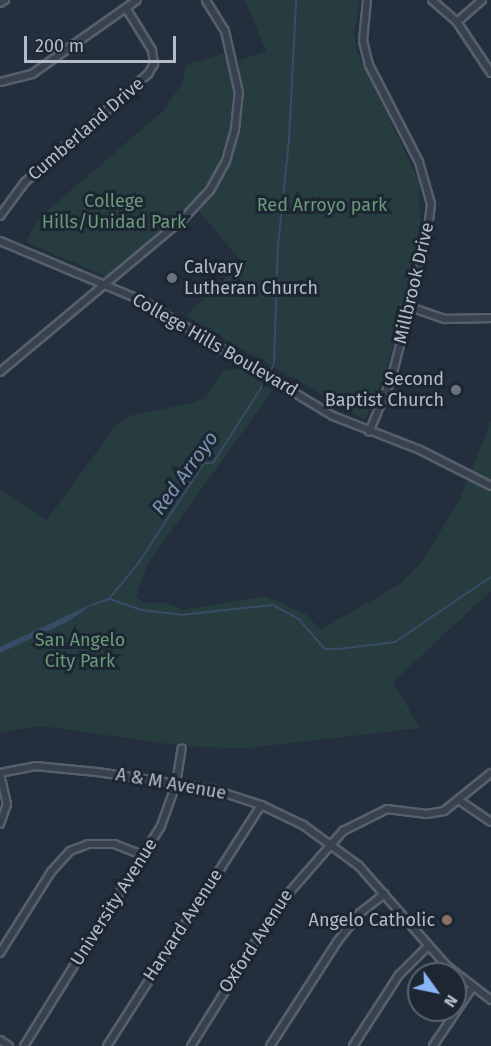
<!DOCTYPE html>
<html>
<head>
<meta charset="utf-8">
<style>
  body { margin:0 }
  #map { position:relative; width:491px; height:1046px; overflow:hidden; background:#242f3e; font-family:"Fira Sans",sans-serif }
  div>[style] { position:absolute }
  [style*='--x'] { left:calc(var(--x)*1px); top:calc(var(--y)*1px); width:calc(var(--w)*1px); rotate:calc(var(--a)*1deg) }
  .green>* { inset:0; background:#263c3f }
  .water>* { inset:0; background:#394c67 }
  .stream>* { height:1.5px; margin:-0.75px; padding:0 0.75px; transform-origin:0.75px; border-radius:0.75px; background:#394c67 }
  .roads { filter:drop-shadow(2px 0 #565f6c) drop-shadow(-2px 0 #565f6c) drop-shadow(0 2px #565f6c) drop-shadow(0 -2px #565f6c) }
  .minor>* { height:6px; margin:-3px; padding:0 3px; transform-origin:3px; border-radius:3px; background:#38414e }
  .dots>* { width:16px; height:16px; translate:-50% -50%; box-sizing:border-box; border:3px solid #1d2633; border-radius:50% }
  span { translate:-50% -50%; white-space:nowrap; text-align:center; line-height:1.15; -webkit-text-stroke:6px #1d2633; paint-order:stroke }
  .street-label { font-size:18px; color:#b4bcc9 }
  .park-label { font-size:18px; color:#6b9a76 }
  .poi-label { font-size:18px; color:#b4bcc9 }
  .left { translate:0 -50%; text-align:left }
  .right { translate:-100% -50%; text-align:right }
  .water-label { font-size:20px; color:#7c92b1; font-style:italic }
  .north { position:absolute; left:407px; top:962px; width:60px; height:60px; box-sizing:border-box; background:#1d2633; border:2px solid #59626f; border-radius:50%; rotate:123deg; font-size:16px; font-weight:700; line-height:24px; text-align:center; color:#b4bcc9 }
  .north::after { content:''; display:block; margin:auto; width:21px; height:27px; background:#8ab4f8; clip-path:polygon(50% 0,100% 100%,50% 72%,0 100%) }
  .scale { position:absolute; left:24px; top:36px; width:152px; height:27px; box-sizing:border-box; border:3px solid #b4bcc9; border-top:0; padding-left:8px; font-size:18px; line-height:21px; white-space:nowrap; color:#b4bcc9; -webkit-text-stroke:4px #1d2633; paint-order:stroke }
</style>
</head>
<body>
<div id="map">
  <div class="green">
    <div style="clip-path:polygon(245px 0,360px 0,354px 31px,357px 52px,419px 181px,420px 225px,409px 278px,388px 367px,365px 420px,186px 316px,242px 262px,199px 211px,227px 169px,235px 148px,242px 99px,238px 61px,266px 51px)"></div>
    <div style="clip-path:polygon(227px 52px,234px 97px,232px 124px,216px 170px,190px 207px,108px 277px,26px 242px,34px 225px,48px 210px,163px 111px,182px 83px,186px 65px)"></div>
    <div style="clip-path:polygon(242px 368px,273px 390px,148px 563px,136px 596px,143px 603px,167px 603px,183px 610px,264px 596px,306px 614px,320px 630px,400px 584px,421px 563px,460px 499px,491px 421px,491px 591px,393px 682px,420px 728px,247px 748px,189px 747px,42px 726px,0 732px,0 490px,47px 520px,116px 425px,129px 416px,196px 402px,205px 397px,223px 371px)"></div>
  </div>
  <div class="water">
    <div style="clip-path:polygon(94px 603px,69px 621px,0 653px,0 647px)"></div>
  </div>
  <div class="stream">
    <div style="--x:269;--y:375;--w:13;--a:-67"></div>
    <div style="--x:274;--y:363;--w:118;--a:-88.1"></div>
    <div style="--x:278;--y:245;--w:106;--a:-84"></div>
    <div style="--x:289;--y:140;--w:140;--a:-87.1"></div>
    <div style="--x:110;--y:599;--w:34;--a:19"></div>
    <div style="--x:142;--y:610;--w:39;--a:7"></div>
    <div style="--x:181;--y:615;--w:93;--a:-6.2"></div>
    <div style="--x:273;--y:605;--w:30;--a:28"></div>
    <div style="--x:299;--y:619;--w:40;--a:49"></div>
    <div style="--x:325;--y:649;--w:13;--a:0"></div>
    <div style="--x:338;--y:649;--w:57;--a:-7"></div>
    <div style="--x:395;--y:642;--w:116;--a:-34.1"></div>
    <div style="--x:92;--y:605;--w:18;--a:-19"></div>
    <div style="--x:109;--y:599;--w:45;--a:-50.4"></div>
    <div style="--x:138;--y:564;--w:121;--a:-56.8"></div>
    <div style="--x:204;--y:463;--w:9;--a:0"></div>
    <div style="--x:213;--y:463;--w:100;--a:-57.3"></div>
  </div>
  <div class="roads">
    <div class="minor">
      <div style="--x:367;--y:0;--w:41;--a:95.6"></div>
      <div style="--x:363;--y:41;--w:25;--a:76"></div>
      <div style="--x:369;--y:65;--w:109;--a:62.7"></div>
      <div style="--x:419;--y:162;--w:44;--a:74.1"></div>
      <div style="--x:431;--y:204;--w:35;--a:97"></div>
      <div style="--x:427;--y:239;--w:146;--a:104.3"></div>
      <div style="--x:391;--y:380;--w:56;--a:112.9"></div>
      <div style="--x:432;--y:0;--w:33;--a:41"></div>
      <div style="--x:457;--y:22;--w:61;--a:56.3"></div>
      <div style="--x:0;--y:3;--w:6;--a:-31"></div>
      <div style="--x:457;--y:22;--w:33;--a:-41"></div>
      <div style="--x:0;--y:82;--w:33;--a:-14"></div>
      <div style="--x:32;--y:74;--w:128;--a:-35.2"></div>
      <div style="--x:0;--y:216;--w:42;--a:-53.7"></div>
      <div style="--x:25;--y:182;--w:164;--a:-41.3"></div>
      <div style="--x:148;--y:74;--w:12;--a:-59"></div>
      <div style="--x:154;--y:64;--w:14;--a:-98"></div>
      <div style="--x:152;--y:50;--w:49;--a:-121.8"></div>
      <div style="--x:0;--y:241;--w:155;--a:22.8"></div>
      <div style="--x:143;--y:301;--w:222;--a:31.2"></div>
      <div style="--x:333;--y:416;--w:93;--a:21.3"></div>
      <div style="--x:420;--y:450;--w:80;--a:26.9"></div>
      <div style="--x:410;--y:307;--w:37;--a:19"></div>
      <div style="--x:445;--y:319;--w:46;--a:-1.2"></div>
      <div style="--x:0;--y:372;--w:240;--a:-39.9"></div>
      <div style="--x:184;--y:218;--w:38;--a:-47"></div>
      <div style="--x:210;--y:190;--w:33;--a:-61"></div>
      <div style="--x:226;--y:161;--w:33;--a:-74"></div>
      <div style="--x:235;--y:129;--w:36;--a:-84"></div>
      <div style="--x:239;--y:93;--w:64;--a:-102.7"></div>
      <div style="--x:225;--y:31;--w:36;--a:-122"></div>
      <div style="--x:0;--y:773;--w:36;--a:-11"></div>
      <div style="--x:35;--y:766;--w:62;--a:5.5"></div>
      <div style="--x:97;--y:772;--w:116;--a:8.4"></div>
      <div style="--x:212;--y:789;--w:52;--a:18.1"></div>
      <div style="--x:261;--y:805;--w:47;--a:25.5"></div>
      <div style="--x:303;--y:825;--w:69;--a:36.2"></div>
      <div style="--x:359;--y:866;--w:133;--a:48.7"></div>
      <div style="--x:447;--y:966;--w:56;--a:37.7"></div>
      <div style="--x:0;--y:774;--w:31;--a:77"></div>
      <div style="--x:7;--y:804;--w:21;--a:109"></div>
      <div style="--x:460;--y:801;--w:37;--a:34"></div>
      <div style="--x:0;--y:953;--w:96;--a:-57.8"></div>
      <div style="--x:51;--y:872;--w:28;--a:-48"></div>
      <div style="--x:70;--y:851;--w:19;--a:-21"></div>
      <div style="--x:88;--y:844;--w:26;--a:0"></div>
      <div style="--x:114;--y:844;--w:31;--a:21"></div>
      <div style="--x:0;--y:1040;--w:11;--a:34"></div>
      <div style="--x:24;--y:1046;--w:259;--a:-58.1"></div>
      <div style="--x:161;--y:826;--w:45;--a:-70.3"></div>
      <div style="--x:176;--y:784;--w:36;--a:-81"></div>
      <div style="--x:107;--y:1046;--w:286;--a:-57.4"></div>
      <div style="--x:191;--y:1046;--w:168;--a:-58.1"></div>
      <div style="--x:280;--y:903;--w:96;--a:-48.8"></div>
      <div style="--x:343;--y:831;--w:49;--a:-26.6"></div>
      <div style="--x:387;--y:809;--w:40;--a:7.1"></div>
      <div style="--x:427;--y:814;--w:17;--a:-10"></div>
      <div style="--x:444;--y:811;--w:60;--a:-39"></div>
      <div style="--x:270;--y:1046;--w:124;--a:-57.2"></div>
      <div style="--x:337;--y:942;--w:37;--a:-52"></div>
      <div style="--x:360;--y:913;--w:31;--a:-38"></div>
      <div style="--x:353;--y:1046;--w:85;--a:-57.1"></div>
      <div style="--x:399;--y:975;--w:41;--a:-45"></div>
      <div style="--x:433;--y:1046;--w:70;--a:-56.1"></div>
    </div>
  </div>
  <div class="dots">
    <div style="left:172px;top:278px;background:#6b7280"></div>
    <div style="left:456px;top:390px;background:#6b7280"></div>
    <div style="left:447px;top:920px;background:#8d6e63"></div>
  </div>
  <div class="street-label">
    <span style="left:86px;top:129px;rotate:-41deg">Cumberland Drive</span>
    <span style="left:414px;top:283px;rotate:-77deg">Millbrook Drive</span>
    <span style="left:215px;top:345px;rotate:30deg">College Hills Boulevard</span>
    <span style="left:171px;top:784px;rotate:10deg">A &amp; M Avenue</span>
    <span style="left:114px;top:902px;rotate:-58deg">University Avenue</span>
    <span style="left:183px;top:925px;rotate:-57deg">Harvard Avenue</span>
    <span style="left:256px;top:941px;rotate:-57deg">Oxford Avenue</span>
  </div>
  <div class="park-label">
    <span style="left:114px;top:212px">College<br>Hills/Unidad Park</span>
    <span style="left:322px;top:205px">Red Arroyo park</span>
    <span style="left:80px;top:651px">San Angelo<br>City Park</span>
  </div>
  <div class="poi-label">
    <span class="left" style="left:184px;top:278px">Calvary<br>Lutheran Church</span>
    <span class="right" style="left:444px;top:390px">Second<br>Baptist Church</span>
    <span class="right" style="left:435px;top:920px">Angelo Catholic</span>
  </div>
  <div class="water-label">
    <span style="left:185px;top:473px;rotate:-54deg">Red Arroyo</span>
  </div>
  <div class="north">N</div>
  <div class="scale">200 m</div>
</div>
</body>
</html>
